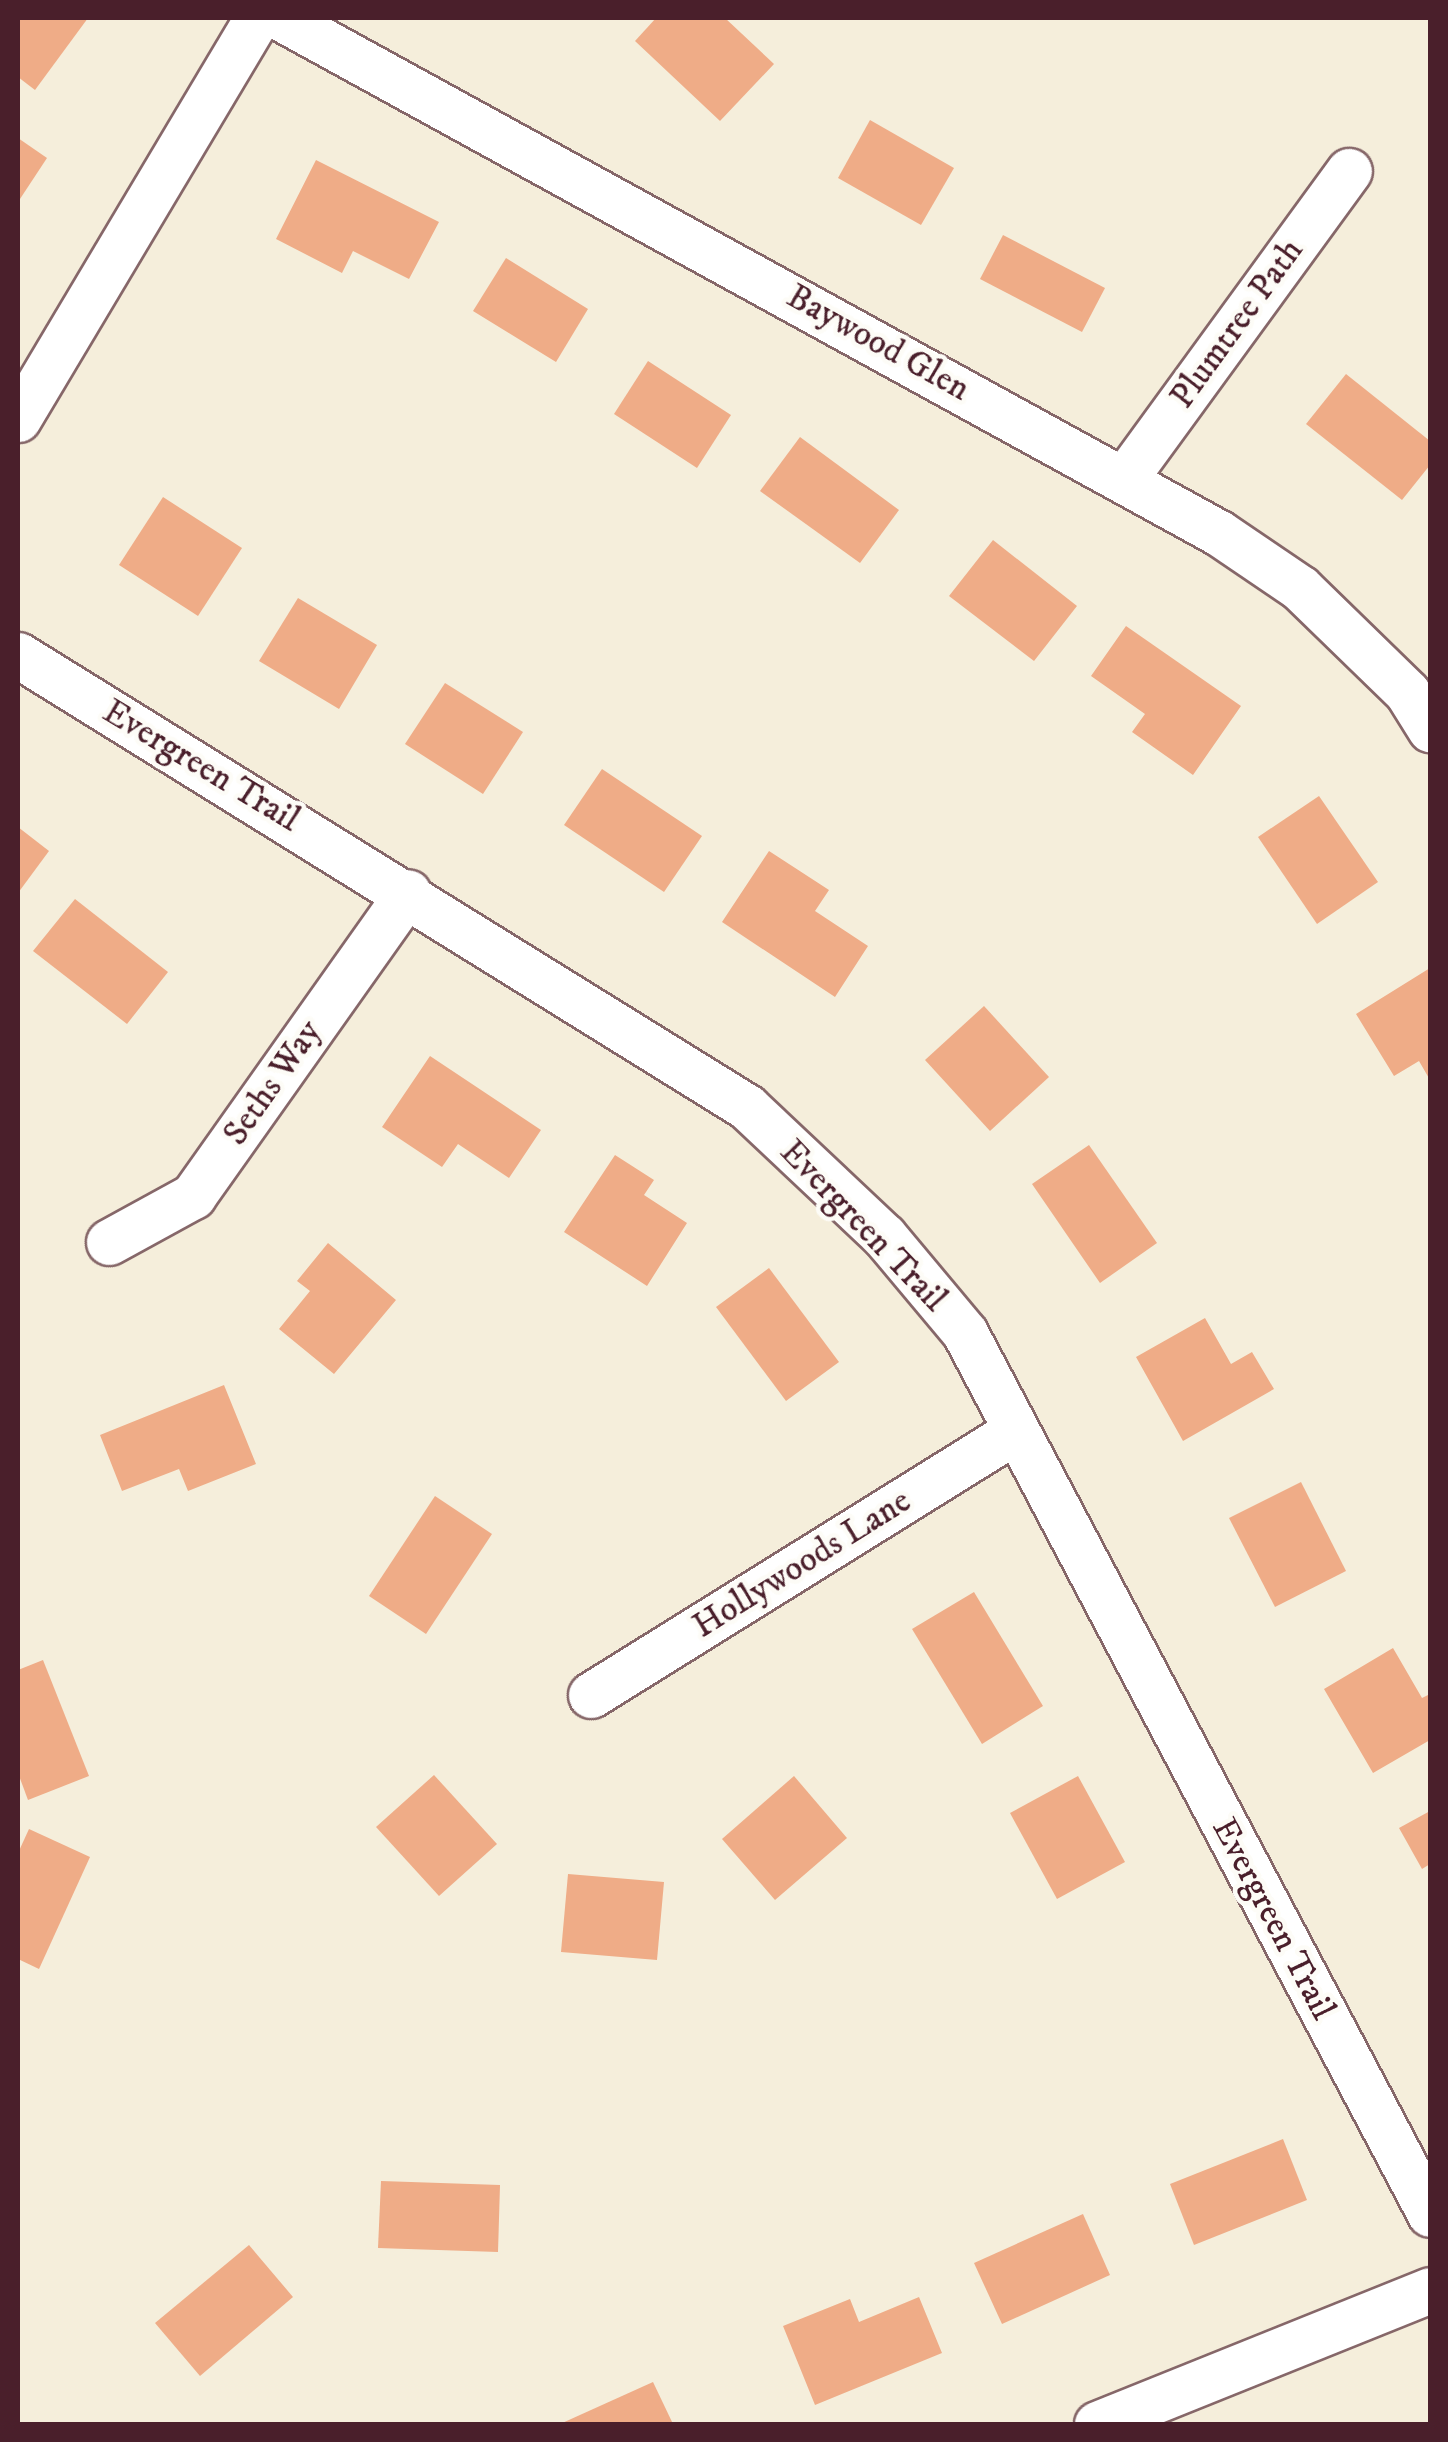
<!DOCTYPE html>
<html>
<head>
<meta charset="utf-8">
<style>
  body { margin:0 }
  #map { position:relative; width:1448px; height:2442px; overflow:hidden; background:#f5eedb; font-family:"IM FELL DW Pica",serif }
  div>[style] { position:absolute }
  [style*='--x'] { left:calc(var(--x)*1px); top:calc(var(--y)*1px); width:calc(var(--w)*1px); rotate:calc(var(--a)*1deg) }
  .building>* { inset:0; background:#efac87 }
  .roads { filter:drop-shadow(2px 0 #866769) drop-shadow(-2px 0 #866769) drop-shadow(0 2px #866769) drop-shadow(0 -2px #866769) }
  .street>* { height:45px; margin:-22.5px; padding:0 22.5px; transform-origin:22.5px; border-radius:22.5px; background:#fff }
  span { translate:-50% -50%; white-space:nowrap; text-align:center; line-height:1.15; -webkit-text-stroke:9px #fdfcf7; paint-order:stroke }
  .street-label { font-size:35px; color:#4a1f2b }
  .frame { position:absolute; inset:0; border:20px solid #4a1f2b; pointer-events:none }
</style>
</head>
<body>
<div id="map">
  <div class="building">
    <div style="clip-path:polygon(18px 18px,88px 18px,35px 90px,18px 77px)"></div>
    <div style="clip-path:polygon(656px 18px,725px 18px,774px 64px,720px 121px,635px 41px)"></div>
    <div style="clip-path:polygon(870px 120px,954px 168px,921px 225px,838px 178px)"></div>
    <div style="clip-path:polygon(18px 138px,47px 158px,18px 202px)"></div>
    <div style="clip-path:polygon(316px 160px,439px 222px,409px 279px,353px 251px,342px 273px,276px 239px)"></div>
    <div style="clip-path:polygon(1003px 235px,1105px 288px,1082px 332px,980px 279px)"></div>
    <div style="clip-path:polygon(506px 258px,588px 309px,556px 362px,473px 311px)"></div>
    <div style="clip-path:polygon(648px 361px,731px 415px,697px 468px,614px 414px)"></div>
    <div style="clip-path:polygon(1346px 374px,1430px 441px,1430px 465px,1402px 500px,1306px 424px)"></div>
    <div style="clip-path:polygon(800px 437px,899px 510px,860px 563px,760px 491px)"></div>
    <div style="clip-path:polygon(163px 497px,242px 548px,198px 616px,119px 565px)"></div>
    <div style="clip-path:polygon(993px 540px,1077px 606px,1034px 661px,949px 596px)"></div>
    <div style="clip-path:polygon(298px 598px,377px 645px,339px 709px,259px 661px)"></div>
    <div style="clip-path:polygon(1126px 626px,1241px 706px,1193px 775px,1132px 732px,1145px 714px,1091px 676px)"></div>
    <div style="clip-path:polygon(445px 683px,523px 732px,483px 794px,405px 744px)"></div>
    <div style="clip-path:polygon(602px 769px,702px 836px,664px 892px,564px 825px)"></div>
    <div style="clip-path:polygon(1319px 796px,1378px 882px,1317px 924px,1258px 837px)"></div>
    <div style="clip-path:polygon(18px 827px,49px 851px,18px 893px)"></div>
    <div style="clip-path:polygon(769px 851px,829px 890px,815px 911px,868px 946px,835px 997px,722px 922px)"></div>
    <div style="clip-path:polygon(75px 899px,168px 972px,127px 1024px,33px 951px)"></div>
    <div style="clip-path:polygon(1430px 968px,1430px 1080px,1419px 1061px,1394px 1076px,1356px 1014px)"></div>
    <div style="clip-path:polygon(984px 1006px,1049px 1077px,990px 1131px,925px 1060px)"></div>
    <div style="clip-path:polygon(430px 1056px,541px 1130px,509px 1178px,458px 1144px,442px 1167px,382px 1127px)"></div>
    <div style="clip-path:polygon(1089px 1145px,1157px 1243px,1100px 1283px,1032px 1184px)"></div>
    <div style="clip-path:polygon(615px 1155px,654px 1180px,644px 1195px,687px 1223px,647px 1286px,564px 1232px)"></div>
    <div style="clip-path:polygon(328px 1243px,396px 1300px,334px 1374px,279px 1329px,310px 1291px,297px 1281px)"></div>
    <div style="clip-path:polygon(769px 1268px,839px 1362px,786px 1401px,716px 1307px)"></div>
    <div style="clip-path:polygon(1205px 1318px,1231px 1364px,1252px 1352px,1274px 1389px,1183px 1441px,1136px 1357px)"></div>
    <div style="clip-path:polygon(224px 1385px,256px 1464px,188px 1491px,179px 1469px,122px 1491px,100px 1435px)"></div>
    <div style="clip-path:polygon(1301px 1482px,1346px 1571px,1275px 1607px,1229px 1518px)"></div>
    <div style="clip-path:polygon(435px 1496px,492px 1534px,426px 1634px,369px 1596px)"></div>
    <div style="clip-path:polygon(974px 1592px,1043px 1706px,982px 1744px,912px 1629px)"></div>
    <div style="clip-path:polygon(1393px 1648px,1422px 1698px,1430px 1694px,1430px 1740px,1373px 1773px,1324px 1689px)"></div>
    <div style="clip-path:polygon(43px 1660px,89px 1776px,28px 1800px,18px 1773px,18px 1670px)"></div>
    <div style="clip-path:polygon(434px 1775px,497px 1844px,439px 1896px,376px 1827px)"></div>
    <div style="clip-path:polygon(794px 1776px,847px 1838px,775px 1900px,722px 1839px)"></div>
    <div style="clip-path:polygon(1078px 1776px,1125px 1862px,1057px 1899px,1010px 1813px)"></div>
    <div style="clip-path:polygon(1430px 1811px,1430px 1864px,1422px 1869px,1399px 1828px)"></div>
    <div style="clip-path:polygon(29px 1829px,90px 1857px,39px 1969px,18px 1959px,18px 1853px)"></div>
    <div style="clip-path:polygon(568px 1874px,664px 1882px,657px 1960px,561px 1952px)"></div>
    <div style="clip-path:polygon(1283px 2139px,1307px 2200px,1194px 2245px,1170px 2184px)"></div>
    <div style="clip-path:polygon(381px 2181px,500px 2185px,498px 2252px,378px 2248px)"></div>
    <div style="clip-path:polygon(1083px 2214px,1110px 2275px,1002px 2324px,974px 2263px)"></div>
    <div style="clip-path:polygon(249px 2245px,293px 2297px,200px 2376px,155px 2323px)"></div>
    <div style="clip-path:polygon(919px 2297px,942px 2353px,815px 2405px,783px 2326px,850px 2299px,859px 2322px)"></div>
    <div style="clip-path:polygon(653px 2382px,673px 2424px,560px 2424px)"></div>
  </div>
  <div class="roads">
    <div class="street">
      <div style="--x:281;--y:18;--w:1070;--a:28.77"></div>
      <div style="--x:1219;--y:533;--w:98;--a:34.2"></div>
      <div style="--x:1300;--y:588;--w:149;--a:44.2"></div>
      <div style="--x:1407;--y:692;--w:44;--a:58.1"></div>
      <div style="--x:18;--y:419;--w:467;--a:-59.2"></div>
      <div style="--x:1125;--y:478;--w:380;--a:-53.9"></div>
      <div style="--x:18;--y:655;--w:858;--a:31.8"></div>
      <div style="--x:747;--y:1107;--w:188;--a:43.3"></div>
      <div style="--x:884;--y:1236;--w:126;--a:50.1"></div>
      <div style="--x:965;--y:1333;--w:996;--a:62.17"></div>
      <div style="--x:109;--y:1242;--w:96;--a:-28.7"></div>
      <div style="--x:193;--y:1196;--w:372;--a:-54.7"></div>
      <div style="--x:591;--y:1695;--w:498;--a:-31.9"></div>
      <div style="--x:1097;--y:2424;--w:359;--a:-21.9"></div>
    </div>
  </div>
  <div class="street-label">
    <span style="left:1237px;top:324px;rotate:-54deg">Plumtree Path</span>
    <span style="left:878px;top:343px;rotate:29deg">Baywood Glen</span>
    <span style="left:201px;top:766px;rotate:31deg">Evergreen Trail</span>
    <span style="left:273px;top:1083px;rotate:-55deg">Seths Way</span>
    <span style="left:863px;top:1226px;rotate:46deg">Evergreen Trail</span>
    <span style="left:802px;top:1564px;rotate:-32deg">Hollywoods Lane</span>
    <span style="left:1273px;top:1919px;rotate:62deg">Evergreen Trail</span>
  </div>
  <div class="frame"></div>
</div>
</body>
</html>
